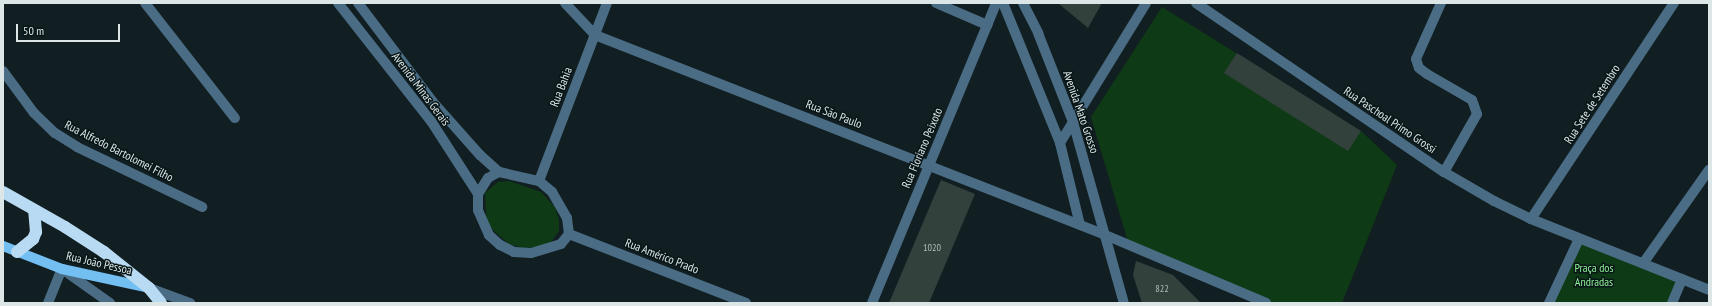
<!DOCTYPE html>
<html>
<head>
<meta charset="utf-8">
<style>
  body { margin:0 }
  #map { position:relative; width:1712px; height:306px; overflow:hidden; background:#121f22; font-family:"PT Sans Narrow",sans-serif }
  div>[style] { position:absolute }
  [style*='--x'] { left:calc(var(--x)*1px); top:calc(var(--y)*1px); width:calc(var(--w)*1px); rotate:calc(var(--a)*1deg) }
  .green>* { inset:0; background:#0f3a16 }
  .building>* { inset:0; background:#33413d }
  .minor>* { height:10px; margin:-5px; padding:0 5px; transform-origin:5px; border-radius:5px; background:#4a6d85 }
  .major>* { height:10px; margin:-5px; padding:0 5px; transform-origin:5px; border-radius:5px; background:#73bff2 }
  .highway>* { height:12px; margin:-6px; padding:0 6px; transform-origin:6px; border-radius:6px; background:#b8daf2 }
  span { translate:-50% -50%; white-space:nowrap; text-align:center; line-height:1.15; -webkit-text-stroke:3px #081618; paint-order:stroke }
  .number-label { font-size:10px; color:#b2bdbc }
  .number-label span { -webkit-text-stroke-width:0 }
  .street-label { font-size:12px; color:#dde6e7 }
  .park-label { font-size:12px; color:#8ff197 }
  .frame { position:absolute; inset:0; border:4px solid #dde6e7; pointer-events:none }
  .scale { position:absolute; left:16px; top:24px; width:104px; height:18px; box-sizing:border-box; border:2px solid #dde6e7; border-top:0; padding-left:5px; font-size:12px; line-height:14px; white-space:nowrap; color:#dde6e7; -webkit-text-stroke:3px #081618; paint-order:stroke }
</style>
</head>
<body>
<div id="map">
  <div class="green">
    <div style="clip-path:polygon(1162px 7px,1361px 131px,1397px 165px,1342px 303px,1274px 303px,1128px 242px,1091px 117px)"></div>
    <div style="clip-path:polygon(509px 181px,541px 192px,555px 207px,559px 220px,559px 231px,551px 242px,539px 247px,523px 248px,509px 244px,487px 225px,485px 193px,498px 182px)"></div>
    <div style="clip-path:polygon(1579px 239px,1682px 279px,1672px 303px,1549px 303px)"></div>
  </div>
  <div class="building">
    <div style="clip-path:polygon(1058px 3px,1102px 3px,1088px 28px)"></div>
    <div style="clip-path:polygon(1237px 53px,1361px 131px,1348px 151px,1224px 73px)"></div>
    <div style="clip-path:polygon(941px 180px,975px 194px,929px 303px,889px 303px)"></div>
    <div style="clip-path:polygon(1136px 261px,1173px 275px,1201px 303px,1142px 303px,1133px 275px)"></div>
  </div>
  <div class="minor">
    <div style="--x:145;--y:3;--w:146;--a:52"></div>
    <div style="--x:338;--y:3;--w:150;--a:51.8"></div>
    <div style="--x:431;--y:121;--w:87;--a:57.2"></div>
    <div style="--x:358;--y:3;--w:123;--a:52.9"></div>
    <div style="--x:432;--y:101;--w:72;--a:48.4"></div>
    <div style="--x:480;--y:155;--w:25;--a:42"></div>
    <div style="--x:565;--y:3;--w:44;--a:46.8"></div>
    <div style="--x:595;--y:35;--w:546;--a:21.39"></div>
    <div style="--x:1103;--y:234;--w:177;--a:22.9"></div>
    <div style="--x:936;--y:3;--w:56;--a:23.3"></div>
    <div style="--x:1003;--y:3;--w:151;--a:67.8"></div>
    <div style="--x:1060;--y:143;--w:84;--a:76.3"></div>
    <div style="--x:1023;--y:3;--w:34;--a:63"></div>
    <div style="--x:1038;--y:33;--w:96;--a:68.5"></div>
    <div style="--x:1073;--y:122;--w:188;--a:74.3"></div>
    <div style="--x:1196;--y:3;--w:300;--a:34.3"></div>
    <div style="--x:1444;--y:172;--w:58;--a:30.1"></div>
    <div style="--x:1494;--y:201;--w:41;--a:25.9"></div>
    <div style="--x:1531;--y:219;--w:192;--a:21.7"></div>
    <div style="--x:1441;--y:3;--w:61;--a:114.1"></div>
    <div style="--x:1416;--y:59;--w:9;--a:72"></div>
    <div style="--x:1419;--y:68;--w:10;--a:37"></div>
    <div style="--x:1427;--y:74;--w:52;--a:30"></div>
    <div style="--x:1472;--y:100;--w:15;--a:70"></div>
    <div style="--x:1477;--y:114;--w:67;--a:119.6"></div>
    <div style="--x:3;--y:71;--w:52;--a:53.6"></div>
    <div style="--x:34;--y:113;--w:29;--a:44"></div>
    <div style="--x:55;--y:133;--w:26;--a:32"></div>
    <div style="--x:77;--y:147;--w:139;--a:25.6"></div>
    <div style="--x:1060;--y:143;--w:164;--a:-58.4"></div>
    <div style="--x:499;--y:172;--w:41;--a:12.7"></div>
    <div style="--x:539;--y:181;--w:17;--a:40"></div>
    <div style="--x:552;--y:192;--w:30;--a:60"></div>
    <div style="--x:567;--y:218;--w:16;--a:83"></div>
    <div style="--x:569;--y:234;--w:13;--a:129"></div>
    <div style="--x:561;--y:244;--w:31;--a:163"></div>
    <div style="--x:531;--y:253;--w:17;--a:-177"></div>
    <div style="--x:514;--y:252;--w:16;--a:-153"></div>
    <div style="--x:500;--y:245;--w:15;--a:-138"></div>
    <div style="--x:489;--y:235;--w:27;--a:-114"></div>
    <div style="--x:478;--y:210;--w:16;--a:-90"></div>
    <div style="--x:478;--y:194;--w:19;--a:-58"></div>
    <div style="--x:488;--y:178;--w:13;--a:-29"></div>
    <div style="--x:539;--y:181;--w:191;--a:-69.1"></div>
    <div style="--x:1531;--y:219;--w:259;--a:-56.5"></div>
    <div style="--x:569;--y:234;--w:190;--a:21.3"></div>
    <div style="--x:1644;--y:262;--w:113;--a:-54.8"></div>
    <div style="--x:149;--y:288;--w:44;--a:20.1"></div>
    <div style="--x:48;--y:303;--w:37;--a:-68"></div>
    <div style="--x:62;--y:269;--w:59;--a:35.3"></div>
    <div style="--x:872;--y:303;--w:325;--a:-67.5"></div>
    <div style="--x:1549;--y:303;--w:71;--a:-64.9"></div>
    <div style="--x:1672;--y:303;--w:26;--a:-67"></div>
  </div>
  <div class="major">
    <div style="--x:3;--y:246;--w:63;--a:21.3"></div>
    <div style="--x:62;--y:269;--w:89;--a:12.3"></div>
  </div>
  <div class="highway">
    <div style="--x:3;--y:192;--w:71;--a:29.4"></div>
    <div style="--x:65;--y:227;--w:46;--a:32.7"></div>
    <div style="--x:104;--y:252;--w:58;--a:38.7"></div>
    <div style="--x:149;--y:288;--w:19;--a:51"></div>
    <div style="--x:17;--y:252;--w:21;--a:-39"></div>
    <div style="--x:33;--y:239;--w:8;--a:-67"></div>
    <div style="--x:36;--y:232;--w:22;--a:-95"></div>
  </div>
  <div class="number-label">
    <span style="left:932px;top:248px">1020</span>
    <span style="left:1162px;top:289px">822</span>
  </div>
  <div class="street-label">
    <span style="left:561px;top:87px;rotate:-69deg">Rua Bahia</span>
    <span style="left:421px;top:89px;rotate:53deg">Avenida Minas Gerais</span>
    <span style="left:1592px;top:104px;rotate:-57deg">Rua Sete de Setembro</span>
    <span style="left:1081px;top:112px;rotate:71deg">Avenida Mato Grosso</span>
    <span style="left:834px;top:114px;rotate:21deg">Rua São Paulo</span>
    <span style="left:1390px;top:120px;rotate:34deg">Rua Paschoal Primo Grossi</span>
    <span style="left:922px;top:148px;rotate:-67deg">Rua Floriano Peixoto</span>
    <span style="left:119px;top:151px;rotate:27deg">Rua Alfredo Bartolomei Filho</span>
    <span style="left:662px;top:256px;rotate:21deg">Rua Américo Prado</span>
    <span style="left:99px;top:263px;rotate:13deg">Rua João Pessoa</span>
  </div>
  <div class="park-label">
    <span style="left:1594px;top:275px">Praça dos<br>Andradas</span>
  </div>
  <div class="frame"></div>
  <div class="scale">50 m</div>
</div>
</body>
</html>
